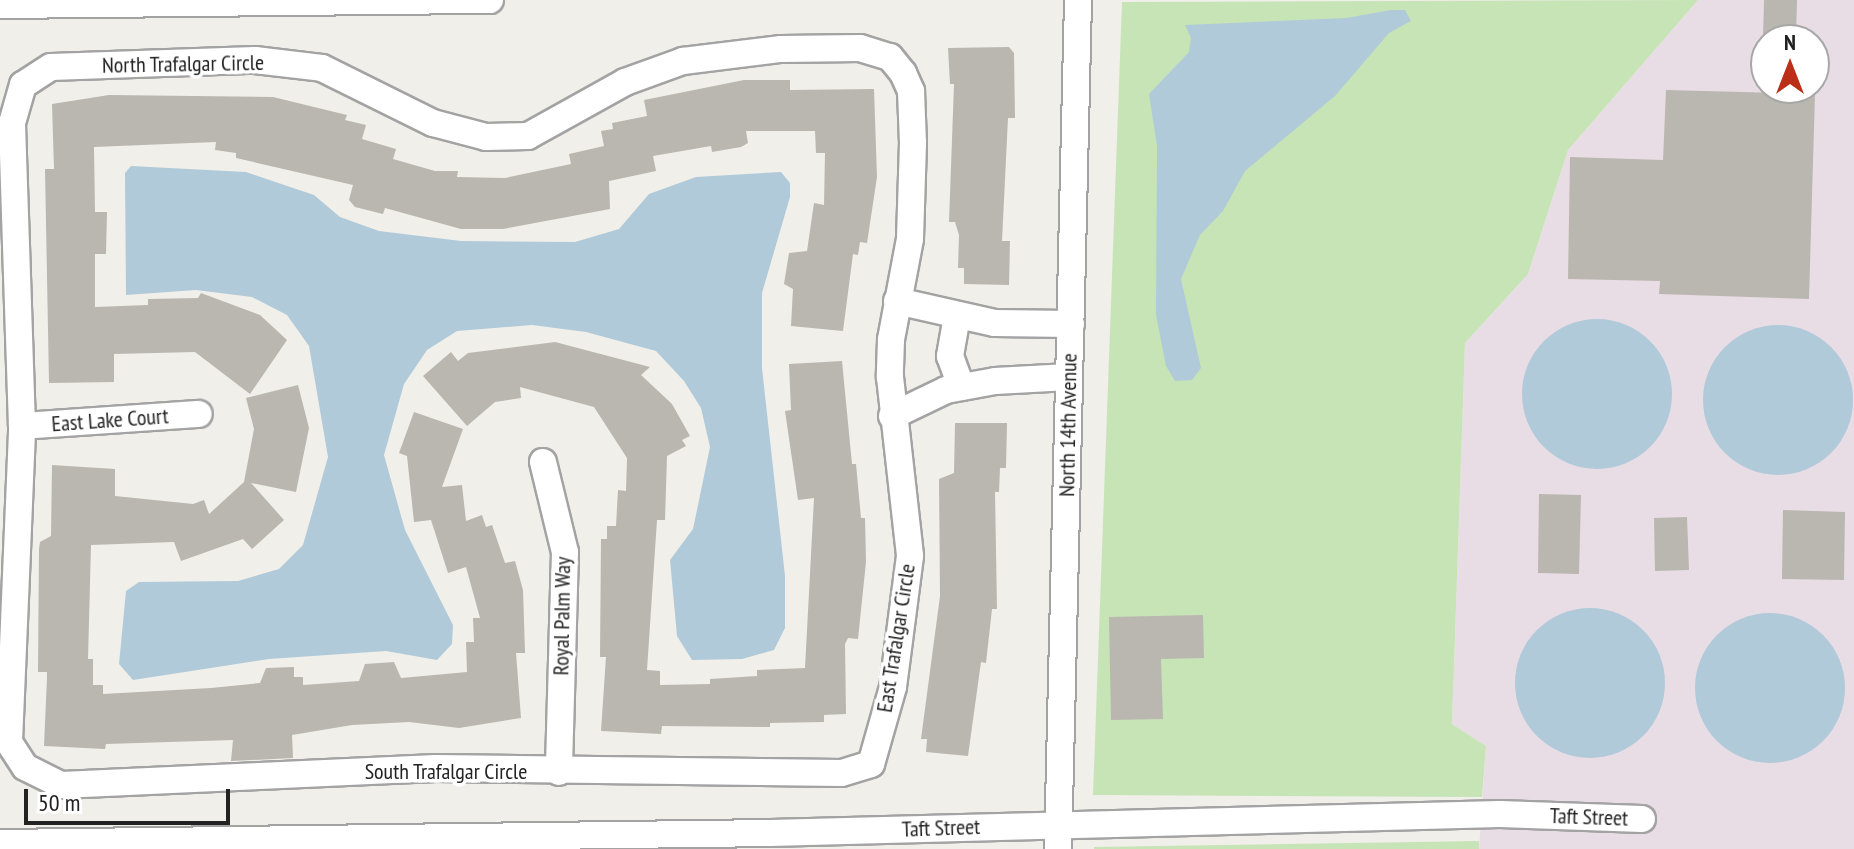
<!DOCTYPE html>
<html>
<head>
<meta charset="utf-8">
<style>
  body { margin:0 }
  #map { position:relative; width:1854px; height:849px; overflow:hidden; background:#f1efea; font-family:"PT Sans Narrow",sans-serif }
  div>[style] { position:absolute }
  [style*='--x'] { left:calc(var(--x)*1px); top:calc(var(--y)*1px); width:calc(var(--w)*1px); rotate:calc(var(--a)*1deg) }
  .industrial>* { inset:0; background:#e9dde5 }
  .grass>* { inset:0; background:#c7e4b7 }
  .water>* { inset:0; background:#b0cad9 }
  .round { border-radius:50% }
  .building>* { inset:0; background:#bab6b0 }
  .roads { filter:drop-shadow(2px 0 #a3a3a3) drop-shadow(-2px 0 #a3a3a3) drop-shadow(0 2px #a3a3a3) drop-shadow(0 -2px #a3a3a3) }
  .minor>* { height:26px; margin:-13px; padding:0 13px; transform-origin:13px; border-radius:13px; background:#fff }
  span { translate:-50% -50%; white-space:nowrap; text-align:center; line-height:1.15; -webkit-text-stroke:7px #fff; paint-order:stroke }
  .street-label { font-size:22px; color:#222 }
  .north { position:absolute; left:1750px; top:24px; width:80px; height:80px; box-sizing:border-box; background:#fff; border:2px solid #a7a7a7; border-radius:50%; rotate:0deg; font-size:22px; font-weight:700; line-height:32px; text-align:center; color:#222 }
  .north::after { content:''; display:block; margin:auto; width:28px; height:36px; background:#bb2f19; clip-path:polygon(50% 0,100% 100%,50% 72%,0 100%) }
  .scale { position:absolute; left:24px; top:789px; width:206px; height:36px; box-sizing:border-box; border:4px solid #222; border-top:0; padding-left:10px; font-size:24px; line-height:28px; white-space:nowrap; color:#222; -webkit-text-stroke:6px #fff; paint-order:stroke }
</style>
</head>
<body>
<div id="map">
  <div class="industrial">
    <div style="clip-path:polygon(evenodd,1698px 0,1854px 0,1854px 849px,1479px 849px,1486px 746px,1452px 724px,1465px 343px,1528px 274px,1568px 150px,1698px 0,1766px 40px,1814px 40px,1814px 88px,1766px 88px,1766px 40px)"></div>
  </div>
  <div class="grass">
    <div style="clip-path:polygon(1698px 0,1568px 150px,1528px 274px,1465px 343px,1452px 724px,1486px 746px,1482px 797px,1093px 795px,1122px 2px)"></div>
    <div style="clip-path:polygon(1479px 841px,1479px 849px,1094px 849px,1094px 847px)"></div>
  </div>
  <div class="water">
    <div style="clip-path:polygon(1391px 10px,1405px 10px,1411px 21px,1389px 33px,1335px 96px,1245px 171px,1223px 211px,1200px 235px,1181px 279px,1201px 368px,1192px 380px,1175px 381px,1166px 366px,1156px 315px,1157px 146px,1149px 94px,1189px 52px,1191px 38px,1185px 25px,1346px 18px)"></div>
    <div style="clip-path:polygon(131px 166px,246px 172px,314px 195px,340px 217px,379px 231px,461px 241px,575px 242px,619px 229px,649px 194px,696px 177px,781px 172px,790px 183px,790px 197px,762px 293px,762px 368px,785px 576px,785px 628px,774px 650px,742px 659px,692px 660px,677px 636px,670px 560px,693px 529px,710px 447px,701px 408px,684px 381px,656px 351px,586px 332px,532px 325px,457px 331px,427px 350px,404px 384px,384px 455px,405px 530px,453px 625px,452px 644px,437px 660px,386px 651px,269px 659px,133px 680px,119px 664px,126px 591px,139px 582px,238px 581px,279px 569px,303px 545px,328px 457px,309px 346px,287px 315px,252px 297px,196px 290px,126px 295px,125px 173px)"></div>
    <div class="round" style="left:1522px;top:319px;width:150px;height:150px"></div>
    <div class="round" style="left:1703px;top:325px;width:150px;height:150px"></div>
    <div class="round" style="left:1515px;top:608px;width:150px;height:150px"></div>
    <div class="round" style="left:1695px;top:613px;width:150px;height:150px"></div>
  </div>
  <div class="building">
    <div style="clip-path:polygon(1764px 0,1797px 0,1796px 37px,1763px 37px)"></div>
    <div style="clip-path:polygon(1009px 47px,1014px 53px,1015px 118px,1008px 118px,1002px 241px,1010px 241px,1009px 285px,964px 284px,964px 268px,958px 268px,959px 235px,955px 222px,949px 222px,954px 84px,950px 84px,948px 48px)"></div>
    <div style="clip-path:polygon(744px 80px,790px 80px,790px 90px,874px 89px,877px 177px,867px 243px,860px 242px,858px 255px,853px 254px,843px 331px,791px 326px,793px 289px,784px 284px,789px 253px,807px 251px,814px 203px,824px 205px,825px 153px,816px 153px,815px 131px,746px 131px,748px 143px,741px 147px,712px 152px,711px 146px,653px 156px,656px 171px,609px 181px,610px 209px,503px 229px,461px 229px,385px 208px,383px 214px,355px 207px,349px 200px,353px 185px,236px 158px,236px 153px,215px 150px,216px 142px,94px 147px,95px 212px,107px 212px,106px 254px,95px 254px,95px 307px,148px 305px,148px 299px,198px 298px,201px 293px,260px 315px,287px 340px,250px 394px,195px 352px,114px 354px,114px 382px,49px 383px,45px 169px,54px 169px,52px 104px,109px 95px,273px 97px,347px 115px,345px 120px,366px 125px,362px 139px,396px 149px,393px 159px,435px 171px,458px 171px,457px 177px,505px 178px,571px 164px,569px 154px,604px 146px,601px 131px,613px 129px,612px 123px,647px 116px,644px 100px)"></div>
    <div style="clip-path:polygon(1666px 90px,1815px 94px,1809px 299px,1659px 294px,1660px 281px,1568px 279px,1570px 157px,1663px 160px)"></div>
    <div style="clip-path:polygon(555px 342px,650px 367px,641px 375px,672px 404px,690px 436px,682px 440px,686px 446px,667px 456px,665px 520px,657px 520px,647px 670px,660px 671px,660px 685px,710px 684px,710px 679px,757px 676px,757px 670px,805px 668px,814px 498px,798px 500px,785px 411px,791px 410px,789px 364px,842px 361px,852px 464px,856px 464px,861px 518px,865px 518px,866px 562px,858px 639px,848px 638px,845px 644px,846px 714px,824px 715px,824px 722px,770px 723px,770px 727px,662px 726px,661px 734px,601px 731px,606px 657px,600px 657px,601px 539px,607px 539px,607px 526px,616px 526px,618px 490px,626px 491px,627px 458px,594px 407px,520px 387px,521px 398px,495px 402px,467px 426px,423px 376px,451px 352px,458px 361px,468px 353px)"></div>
    <div style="clip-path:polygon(298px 385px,309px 428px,296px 492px,251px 483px,284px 520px,252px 549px,243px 539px,181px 561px,174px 542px,91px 545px,88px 659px,93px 659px,93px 685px,103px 685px,103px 694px,211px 688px,260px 683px,266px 668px,294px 667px,294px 677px,303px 677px,303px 685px,359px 681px,365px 664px,394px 662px,401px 678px,467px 672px,466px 642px,474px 642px,473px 618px,480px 618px,466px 567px,448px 573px,431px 520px,414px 522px,407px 456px,399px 453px,414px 412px,463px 429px,442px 487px,462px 485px,466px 521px,482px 515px,486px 527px,492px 525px,505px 563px,515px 561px,523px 590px,525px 653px,516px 653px,521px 718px,459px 728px,409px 722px,352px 725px,292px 735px,293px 758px,231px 761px,233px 740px,106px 744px,105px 749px,44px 746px,47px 678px,47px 672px,38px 672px,39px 549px,40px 542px,51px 536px,52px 465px,115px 469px,115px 496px,193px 504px,204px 500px,209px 514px,244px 482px,254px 429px,246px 398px)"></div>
    <div style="clip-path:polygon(955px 423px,1007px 423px,1006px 468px,1000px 468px,999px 492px,995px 492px,997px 609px,992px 609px,986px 663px,981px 662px,968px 756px,926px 752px,927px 739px,921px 739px,940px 596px,939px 479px,954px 473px)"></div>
    <div style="clip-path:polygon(1539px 494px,1581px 495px,1579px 574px,1538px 573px)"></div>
    <div style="clip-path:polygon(1783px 510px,1845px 512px,1844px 580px,1782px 579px)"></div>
    <div style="clip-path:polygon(1687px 517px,1689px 570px,1655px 571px,1654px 518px)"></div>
    <div style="clip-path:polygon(1203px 615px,1204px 658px,1161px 659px,1163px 719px,1111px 720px,1109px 617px)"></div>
  </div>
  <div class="roads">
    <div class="minor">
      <div style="--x:0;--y:5;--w:490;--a:-0.6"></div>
      <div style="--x:860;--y:48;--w:31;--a:17"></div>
      <div style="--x:890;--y:57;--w:21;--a:51"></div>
      <div style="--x:903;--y:73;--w:20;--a:66"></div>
      <div style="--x:911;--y:91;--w:52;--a:87.8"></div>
      <div style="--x:913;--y:143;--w:96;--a:91.8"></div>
      <div style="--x:910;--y:239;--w:103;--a:100.7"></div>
      <div style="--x:891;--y:340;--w:37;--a:92"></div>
      <div style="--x:890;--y:377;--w:180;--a:83.6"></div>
      <div style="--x:910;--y:556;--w:132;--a:97.4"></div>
      <div style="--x:893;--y:687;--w:80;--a:105.9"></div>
      <div style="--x:871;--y:764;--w:31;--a:163"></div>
      <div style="--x:841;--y:773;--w:405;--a:-179.3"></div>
      <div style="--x:436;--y:768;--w:375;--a:177.4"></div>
      <div style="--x:61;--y:785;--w:40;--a:-153.4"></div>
      <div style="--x:25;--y:767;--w:30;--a:-123"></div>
      <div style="--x:9;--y:742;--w:316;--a:-87.6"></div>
      <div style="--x:22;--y:426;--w:303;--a:-91.9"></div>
      <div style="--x:12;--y:123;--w:40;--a:-74"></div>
      <div style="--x:23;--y:85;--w:33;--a:-33"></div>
      <div style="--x:51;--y:67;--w:204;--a:-2"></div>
      <div style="--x:255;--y:60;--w:67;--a:6.8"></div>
      <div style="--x:322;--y:68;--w:124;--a:26.4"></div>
      <div style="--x:433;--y:123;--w:55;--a:14.8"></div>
      <div style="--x:486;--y:137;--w:42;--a:-1.4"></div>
      <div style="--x:528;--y:136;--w:111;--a:-29.1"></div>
      <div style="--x:625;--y:82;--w:62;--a:-19.9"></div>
      <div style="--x:683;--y:61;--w:99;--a:-7"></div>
      <div style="--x:781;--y:49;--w:79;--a:-0.7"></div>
      <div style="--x:897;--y:301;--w:100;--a:12.7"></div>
      <div style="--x:995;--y:323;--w:76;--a:0.8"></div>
      <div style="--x:957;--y:316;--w:41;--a:99.9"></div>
      <div style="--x:950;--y:356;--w:33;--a:70"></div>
      <div style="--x:892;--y:416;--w:60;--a:-25.7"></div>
      <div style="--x:946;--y:390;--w:50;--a:-10.4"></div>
      <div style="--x:995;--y:381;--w:74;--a:-3.1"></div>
      <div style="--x:22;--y:426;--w:177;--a:-3.9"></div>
      <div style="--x:543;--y:462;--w:93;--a:76.3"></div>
      <div style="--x:565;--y:552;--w:220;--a:91.6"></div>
      <div style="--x:0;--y:843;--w:770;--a:-0.74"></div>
      <div style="--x:770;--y:833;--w:730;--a:-1.49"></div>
      <div style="--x:1500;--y:814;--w:142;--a:2"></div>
      <div style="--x:1058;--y:849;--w:849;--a:-88.65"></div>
    </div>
  </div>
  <div class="street-label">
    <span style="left:183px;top:64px;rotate:-1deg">North Trafalgar Circle</span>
    <span style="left:110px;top:420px;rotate:-4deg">East Lake Court</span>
    <span style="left:1068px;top:425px;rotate:-89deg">North 14th Avenue</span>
    <span style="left:562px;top:616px;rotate:-89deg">Royal Palm Way</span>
    <span style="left:896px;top:638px;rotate:-81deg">East Trafalgar Circle</span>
    <span style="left:446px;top:772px">South Trafalgar Circle</span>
    <span style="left:1589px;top:817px;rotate:2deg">Taft Street</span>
    <span style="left:941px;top:828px;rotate:-2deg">Taft Street</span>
  </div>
  <div class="north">N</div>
  <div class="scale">50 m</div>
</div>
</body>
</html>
